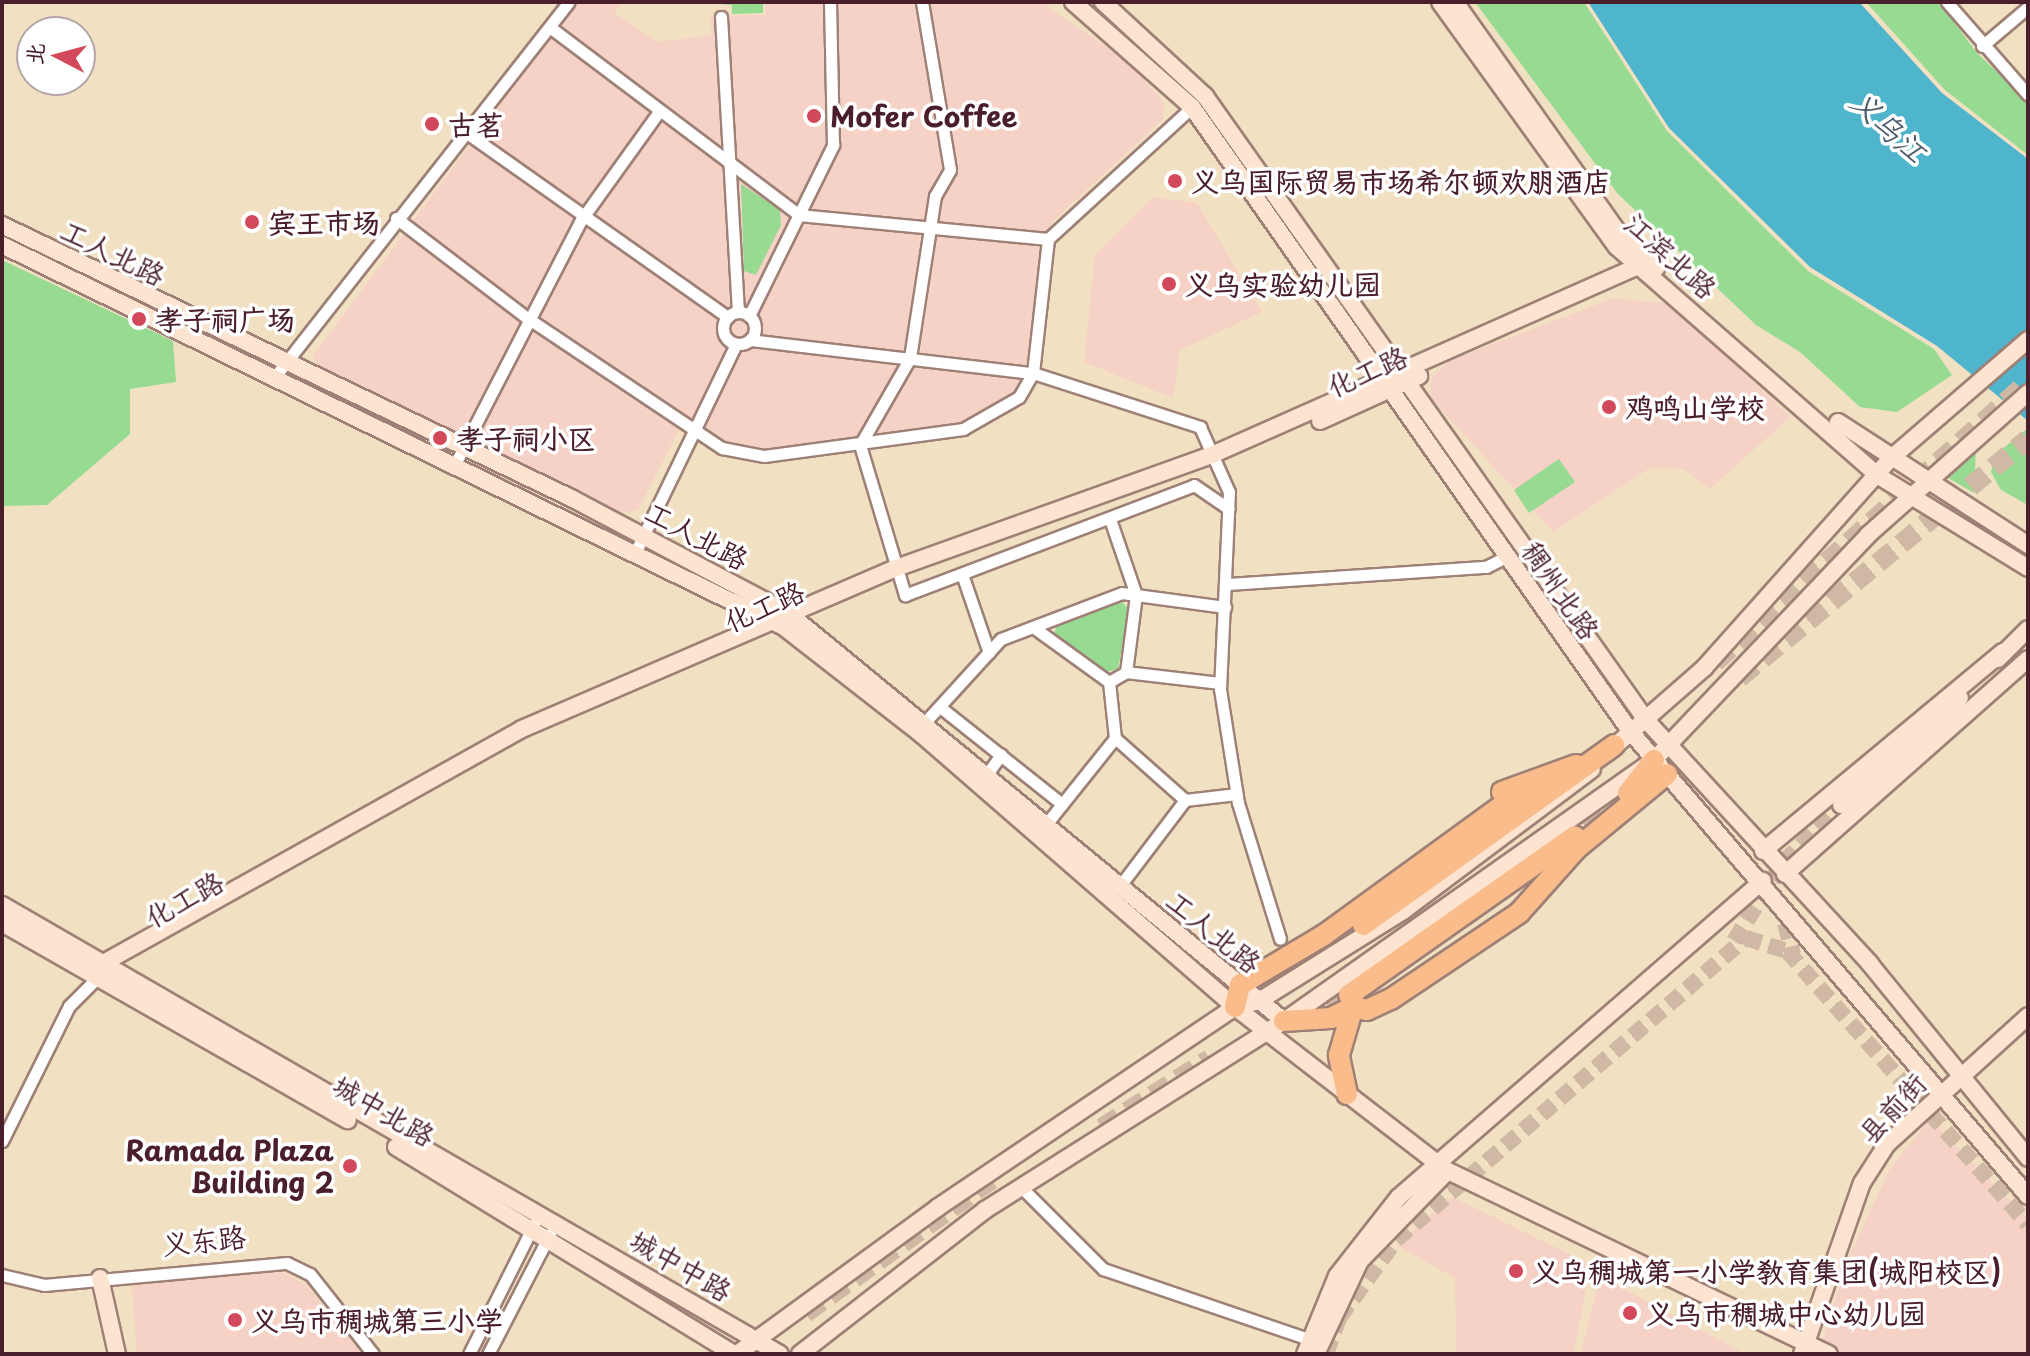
<!DOCTYPE html>
<html>
<head>
<meta charset="utf-8">
<style>
  body { margin:0 }
  #map { position:relative; width:2030px; height:1356px; overflow:hidden; background:#f2e0c2; font-family:"Playpen Sans","LXGW WenKai TC",sans-serif }
  div>[style] { position:absolute }
  [style*='--x'] { left:calc(var(--x)*1px); top:calc(var(--y)*1px); width:calc(var(--w)*1px); rotate:calc(var(--a)*1deg) }
  .built>* { inset:0; background:#f6d1c5 }
  .green>* { inset:0; background:#97da92 }
  .water>* { inset:0; background:#4fb5cd }
  .secondary-tunnel>* { height:16px; margin-top:-8px; transform-origin:0; background:repeating-linear-gradient(90deg,#d0b9a4 0 16px,transparent 0 24px) }
  .highway-tunnel>* { height:20px; margin-top:-10px; transform-origin:0; background:repeating-linear-gradient(90deg,#d0b9a4 0 20px,transparent 0 30px) }
  .roads { filter:drop-shadow(2px 0 #9e8076) drop-shadow(-2px 0 #9e8076) drop-shadow(0 2px #9e8076) drop-shadow(0 -2px #9e8076) }
  .street>* { height:11px; margin:-5.5px; padding:0 5.5px; transform-origin:5.5px; border-radius:5.5px; background:#fff }
  .street>.ring { margin:-5.5px; padding:0; box-sizing:content-box; background:none; border:11px solid #fff; border-radius:50% }
  .secondary>* { height:16px; margin:-8px; padding:0 8px; transform-origin:8px; border-radius:8px; background:#fde4d0 }
  .highway>* { height:20px; margin:-10px; padding:0 10px; transform-origin:10px; border-radius:10px; background:#f9bc8a }
  .dots>* { width:22px; height:22px; translate:-50% -50%; box-sizing:border-box; border:4px solid #fff; border-radius:50% }
  span { translate:-50% -50%; white-space:nowrap; text-align:center; line-height:1.15; -webkit-text-stroke:7px #fff; paint-order:stroke }
  .poi-label { font-size:28px; color:#4a1f2b; font-weight:700 }
  .left { translate:0 -50%; text-align:left }
  .right { translate:-100% -50%; text-align:right }
  .street-label { font-size:28px; color:#4a1f2b }
  .water-label { font-size:30px; color:#4c5b6c; font-style:italic }
  .frame { position:absolute; inset:0; border:4px solid #4a1f2b; pointer-events:none }
  .north { position:absolute; left:16px; top:16px; width:80px; height:80px; box-sizing:border-box; background:#fff; border:2px solid #b7a5aa; border-radius:50%; rotate:276deg; font-size:22px; font-weight:700; line-height:32px; text-align:center; color:#4a1f2b }
  .north::after { content:''; display:block; margin:auto; width:28px; height:36px; background:#d1495b; clip-path:polygon(50% 0,100% 100%,50% 72%,0 100%) }
</style>
</head>
<body>
<div id="map">
  <div class="built">
    <div style="clip-path:polygon(576px 2px,622px 2px,614px 13px,657px 42px,712px 35px,710px 16px,765px 15px,766px 2px,1041px 2px,1132px 65px,1164px 103px,1163px 119px,1052px 222px,1041px 251px,1032px 352px,1019px 388px,994px 412px,926px 435px,766px 450px,731px 447px,686px 416px,638px 510px,620px 513px,317px 365px,313px 356px)"></div>
    <div style="clip-path:polygon(1153px 197px,1197px 203px,1262px 312px,1180px 350px,1173px 398px,1084px 362px,1095px 255px)"></div>
    <div style="clip-path:polygon(1614px 298px,1672px 304px,1790px 417px,1710px 489px,1684px 469px,1650px 468px,1553px 532px,1430px 397px,1432px 378px,1449px 361px)"></div>
    <div style="clip-path:polygon(1930px 1119px,2028px 1219px,2028px 1354px,1818px 1354px,1850px 1254px,1890px 1169px)"></div>
    <div style="clip-path:polygon(1452px 1197px,1590px 1264px,1574px 1354px,1456px 1354px,1455px 1278px,1396px 1245px)"></div>
    <div style="clip-path:polygon(271px 1265px,307px 1286px,362px 1354px,137px 1354px,132px 1286px,139px 1278px)"></div>
    <div style="clip-path:polygon(1600px 1276px,1740px 1351px,1739px 1354px,1581px 1354px)"></div>
  </div>
  <div class="green">
    <div style="clip-path:polygon(699px 2px,763px 2px,763px 13px,732px 14px,732px 5px)"></div>
    <div style="clip-path:polygon(1475px 2px,1584px 2px,1667px 131px,1808px 271px,1934px 349px,1952px 375px,1897px 412px,1860px 407px,1800px 352px,1756px 325px,1617px 193px)"></div>
    <div style="clip-path:polygon(1866px 2px,1939px 2px,1977px 53px,2028px 101px,2028px 155px,1945px 90px)"></div>
    <div style="clip-path:polygon(741px 184px,780px 210px,781px 225px,756px 275px,744px 271px)"></div>
    <div style="clip-path:polygon(2px 260px,173px 341px,176px 382px,130px 389px,130px 434px,47px 505px,2px 506px)"></div>
    <div style="clip-path:polygon(2028px 428px,2028px 505px,2001px 490px,1991px 472px,1995px 455px)"></div>
    <div style="clip-path:polygon(1976px 448px,1974px 493px,1936px 471px)"></div>
    <div style="clip-path:polygon(1559px 459px,1575px 482px,1529px 513px,1514px 490px)"></div>
    <div style="clip-path:polygon(1120px 600px,1129px 609px,1118px 669px,1102px 673px,1054px 637px,1057px 621px)"></div>
  </div>
  <div class="water">
    <div style="clip-path:polygon(1588px 2px,1859px 2px,1942px 93px,2028px 159px,2028px 421px,1937px 346px,1810px 267px,1669px 128px)"></div>
  </div>
  <div class="secondary-tunnel">
    <div style="--x:1779;--y:900;--w:56;--a:75.5"></div>
    <div style="--x:1734;--y:941;--w:93;--a:-57.7"></div>
    <div style="--x:1784;--y:862;--w:81;--a:-45"></div>
    <div style="--x:1326;--y:1354;--w:38;--a:-70"></div>
    <div style="--x:1339;--y:1318;--w:97;--a:-53.8"></div>
    <div style="--x:1396;--y:1240;--w:462;--a:-40.8"></div>
    <div style="--x:1746;--y:938;--w:43;--a:17.6"></div>
    <div style="--x:1787;--y:951;--w:364;--a:48.6"></div>
  </div>
  <div class="highway-tunnel">
    <div style="--x:1715;--y:662;--w:420;--a:-41.8"></div>
    <div style="--x:1739;--y:678;--w:375;--a:-39.6"></div>
    <div style="--x:1564;--y:847;--w:64;--a:-54.6"></div>
    <div style="--x:1291;--y:975;--w:88;--a:-34.8"></div>
    <div style="--x:1298;--y:1012;--w:54;--a:-18.4"></div>
    <div style="--x:1102;--y:1128;--w:128;--a:-32.6"></div>
    <div style="--x:805;--y:1313;--w:229;--a:-35.6"></div>
  </div>
  <div class="roads">
    <div class="street">
      <div style="--x:922;--y:2;--w:170;--a:80.5"></div>
      <div style="--x:950;--y:170;--w:30;--a:120"></div>
      <div style="--x:935;--y:196;--w:164;--a:98.8"></div>
      <div style="--x:910;--y:358;--w:100;--a:119.9"></div>
      <div style="--x:860;--y:445;--w:157;--a:73.3"></div>
      <div style="--x:905;--y:595;--w:309;--a:-20.8"></div>
      <div style="--x:1194;--y:485;--w:42;--a:34.4"></div>
      <div style="--x:1947;--y:2;--w:123;--a:48.9"></div>
      <div style="--x:721;--y:17;--w:295;--a:86.7"></div>
      <div style="--x:551;--y:28;--w:311;--a:37"></div>
      <div style="--x:799;--y:215;--w:250;--a:5.5"></div>
      <div style="--x:1048;--y:239;--w:195;--a:-42.5"></div>
      <div style="--x:1982;--y:46;--w:60;--a:-40.3"></div>
      <div style="--x:464;--y:131;--w:323;--a:35.2"></div>
      <div style="--x:396;--y:218;--w:163;--a:37.3"></div>
      <div style="--x:526;--y:317;--w:236;--a:33.8"></div>
      <div style="--x:722;--y:448;--w:43;--a:10.8"></div>
      <div style="--x:764;--y:456;--w:201;--a:-7.7"></div>
      <div style="--x:963;--y:429;--w:64;--a:-29.7"></div>
      <div style="--x:1019;--y:397;--w:28;--a:-60"></div>
      <div style="--x:1033;--y:373;--w:135;--a:-83.6"></div>
      <div class="ring" style="left:723px;top:312px;width:21px;height:21px"></div>
      <div style="--x:749;--y:316;--w:191;--a:-63.8"></div>
      <div style="--x:833;--y:145;--w:143;--a:-91.2"></div>
      <div style="--x:750;--y:340;--w:285;--a:6.7"></div>
      <div style="--x:1033;--y:373;--w:176;--a:17.9"></div>
      <div style="--x:1200;--y:427;--w:71;--a:66"></div>
      <div style="--x:1229;--y:492;--w:197;--a:92.6"></div>
      <div style="--x:1220;--y:689;--w:115;--a:81"></div>
      <div style="--x:1238;--y:803;--w:142;--a:72.8"></div>
      <div style="--x:273;--y:379;--w:479;--a:-51.9"></div>
      <div style="--x:454;--y:466;--w:277;--a:-62.7"></div>
      <div style="--x:581;--y:220;--w:132;--a:-54.3"></div>
      <div style="--x:636;--y:551;--w:230;--a:-64.2"></div>
      <div style="--x:962;--y:574;--w:83;--a:71.1"></div>
      <div style="--x:1228;--y:584;--w:259;--a:-3.8"></div>
      <div style="--x:1486;--y:567;--w:22;--a:-27"></div>
      <div style="--x:1033;--y:627;--w:94;--a:35.9"></div>
      <div style="--x:1109;--y:682;--w:20;--a:-30"></div>
      <div style="--x:1220;--y:683;--w:95;--a:-173.3"></div>
      <div style="--x:1126;--y:672;--w:78;--a:-82.6"></div>
      <div style="--x:1136;--y:595;--w:90;--a:7.7"></div>
      <div style="--x:940;--y:707;--w:156;--a:38.5"></div>
      <div style="--x:926;--y:721;--w:111;--a:-47.6"></div>
      <div style="--x:1001;--y:639;--w:129;--a:-20.8"></div>
      <div style="--x:1122;--y:593;--w:14;--a:8"></div>
      <div style="--x:1136;--y:595;--w:80;--a:-108.9"></div>
      <div style="--x:1115;--y:738;--w:94;--a:41.5"></div>
      <div style="--x:1185;--y:800;--w:52;--a:-6.6"></div>
      <div style="--x:987;--y:774;--w:24;--a:-54"></div>
      <div style="--x:1047;--y:823;--w:109;--a:-51.3"></div>
      <div style="--x:1115;--y:738;--w:56;--a:-96.1"></div>
      <div style="--x:1119;--y:887;--w:109;--a:-52.8"></div>
      <div style="--x:2;--y:1141;--w:151;--a:-63.6"></div>
      <div style="--x:69;--y:1006;--w:41;--a:-45"></div>
      <div style="--x:1021;--y:1187;--w:116;--a:45"></div>
      <div style="--x:1103;--y:1269;--w:226;--a:18.8"></div>
      <div style="--x:2;--y:1275;--w:43;--a:13.4"></div>
      <div style="--x:44;--y:1285;--w:244;--a:-5.2"></div>
      <div style="--x:287;--y:1263;--w:25;--a:26"></div>
      <div style="--x:310;--y:1274;--w:102;--a:51.8"></div>
      <div style="--x:469;--y:1354;--w:145;--a:-63.4"></div>
      <div style="--x:488;--y:1354;--w:135;--a:-62.7"></div>
    </div>
    <div class="secondary">
      <div style="--x:1073;--y:2;--w:159;--a:41.4"></div>
      <div style="--x:1192;--y:107;--w:762;--a:54.93"></div>
      <div style="--x:1630;--y:731;--w:612;--a:49.44"></div>
      <div style="--x:1103;--y:2;--w:139;--a:42.7"></div>
      <div style="--x:1205;--y:96;--w:764;--a:54.75"></div>
      <div style="--x:1646;--y:720;--w:331;--a:47.4"></div>
      <div style="--x:1870;--y:964;--w:250;--a:50.8"></div>
      <div style="--x:1440;--y:2;--w:302;--a:54.2"></div>
      <div style="--x:1617;--y:247;--w:346;--a:41.2"></div>
      <div style="--x:1877;--y:475;--w:177;--a:31.6"></div>
      <div style="--x:1455;--y:2;--w:281;--a:54.7"></div>
      <div style="--x:1617;--y:231;--w:54;--a:43.5"></div>
      <div style="--x:2;--y:225;--w:633;--a:25.63"></div>
      <div style="--x:573;--y:499;--w:243;--a:27.9"></div>
      <div style="--x:788;--y:613;--w:642;--a:39.44"></div>
      <div style="--x:2;--y:245;--w:870;--a:26.04"></div>
      <div style="--x:784;--y:627;--w:174;--a:38"></div>
      <div style="--x:921;--y:734;--w:416;--a:41"></div>
      <div style="--x:1235;--y:1007;--w:267;--a:37.7"></div>
      <div style="--x:1446;--y:1170;--w:425;--a:25.7"></div>
      <div style="--x:1320;--y:421;--w:109;--a:-24.4"></div>
      <div style="--x:1838;--y:422;--w:226;--a:32.9"></div>
      <div style="--x:1998;--y:659;--w:42;--a:-45"></div>
      <div style="--x:1608;--y:752;--w:128;--a:-41.2"></div>
      <div style="--x:1704;--y:668;--w:280;--a:-48.3"></div>
      <div style="--x:1890;--y:459;--w:182;--a:-40.8"></div>
      <div style="--x:1841;--y:805;--w:160;--a:-42"></div>
      <div style="--x:1763;--y:851;--w:312;--a:-39.7"></div>
      <div style="--x:1785;--y:874;--w:324;--a:-41.5"></div>
      <div style="--x:2;--y:905;--w:898;--a:29.99"></div>
      <div style="--x:2;--y:923;--w:398;--a:29.7"></div>
      <div style="--x:89;--y:971;--w:496;--a:-29.2"></div>
      <div style="--x:522;--y:729;--w:407;--a:-23.3"></div>
      <div style="--x:896;--y:568;--w:338;--a:-19.7"></div>
      <div style="--x:1214;--y:454;--w:477;--a:-23.9"></div>
      <div style="--x:396;--y:1147;--w:396;--a:31.5"></div>
      <div style="--x:100;--y:1278;--w:78;--a:77.4"></div>
      <div style="--x:737;--y:1354;--w:248;--a:-36.1"></div>
      <div style="--x:937;--y:1208;--w:359;--a:-34"></div>
      <div style="--x:1235;--y:1007;--w:25;--a:-14"></div>
      <div style="--x:1259;--y:1001;--w:170;--a:-32"></div>
      <div style="--x:1403;--y:911;--w:236;--a:-36.9"></div>
      <div style="--x:800;--y:1354;--w:234;--a:-37.9"></div>
      <div style="--x:985;--y:1210;--w:354;--a:-32.3"></div>
      <div style="--x:1284;--y:1021;--w:453;--a:-35.2"></div>
      <div style="--x:1654;--y:760;--w:311;--a:-46.4"></div>
      <div style="--x:1868;--y:535;--w:214;--a:-41.6"></div>
      <div style="--x:1305;--y:1354;--w:84;--a:-67.7"></div>
      <div style="--x:1337;--y:1276;--w:100;--a:-51.9"></div>
      <div style="--x:1399;--y:1197;--w:482;--a:-41"></div>
      <div style="--x:1316;--y:1354;--w:103;--a:-64.7"></div>
      <div style="--x:1360;--y:1261;--w:123;--a:-45.7"></div>
      <div style="--x:1802;--y:1354;--w:181;--a:-70.7"></div>
      <div style="--x:1862;--y:1183;--w:46;--a:-57.3"></div>
      <div style="--x:1887;--y:1144;--w:190;--a:-42.2"></div>
    </div>
    <div class="highway">
      <div style="--x:1502;--y:792;--w:79;--a:-20"></div>
      <div style="--x:1628;--y:793;--w:42;--a:-51.8"></div>
      <div style="--x:1363;--y:925;--w:309;--a:-35.6"></div>
      <div style="--x:1349;--y:995;--w:276;--a:-35.1"></div>
      <div style="--x:1235;--y:1007;--w:23;--a:-77"></div>
      <div style="--x:1240;--y:985;--w:98;--a:-30.8"></div>
      <div style="--x:1324;--y:935;--w:243;--a:-36"></div>
      <div style="--x:1284;--y:1021;--w:47;--a:-3.7"></div>
      <div style="--x:1331;--y:1018;--w:28;--a:-27"></div>
      <div style="--x:1347;--y:1094;--w:40;--a:-102"></div>
      <div style="--x:1339;--y:1055;--w:50;--a:-73.7"></div>
      <div style="--x:1353;--y:1007;--w:14;--a:12"></div>
      <div style="--x:1367;--y:1010;--w:26;--a:-25"></div>
      <div style="--x:1391;--y:999;--w:154;--a:-33.9"></div>
      <div style="--x:1519;--y:913;--w:86;--a:-48.3"></div>
      <div style="--x:1576;--y:849;--w:118;--a:-39.5"></div>
    </div>
  </div>
  <div class="dots">
    <div style="left:814px;top:116px;background:#d1495b"></div>
    <div style="left:432px;top:124px;background:#d1495b"></div>
    <div style="left:1175px;top:181px;background:#d1495b"></div>
    <div style="left:252px;top:222px;background:#d1495b"></div>
    <div style="left:1169px;top:284px;background:#d1495b"></div>
    <div style="left:139px;top:319px;background:#d1495b"></div>
    <div style="left:1609px;top:407px;background:#d1495b"></div>
    <div style="left:440px;top:438px;background:#d1495b"></div>
    <div style="left:350px;top:1166px;background:#d1495b"></div>
    <div style="left:1516px;top:1271px;background:#d1495b"></div>
    <div style="left:1630px;top:1313px;background:#d1495b"></div>
    <div style="left:235px;top:1320px;background:#d1495b"></div>
  </div>
  <div class="poi-label">
    <span class="left" style="left:830px;top:116px">Mofer Coffee</span>
    <span class="left" style="left:448px;top:124px">古茗</span>
    <span class="left" style="left:1191px;top:181px">义乌国际贸易市场希尔顿欢朋酒店</span>
    <span class="left" style="left:268px;top:222px">宾王市场</span>
    <span class="left" style="left:1185px;top:284px">义乌实验幼儿园</span>
    <span class="left" style="left:155px;top:319px">孝子祠广场</span>
    <span class="left" style="left:1625px;top:407px">鸡鸣山学校</span>
    <span class="left" style="left:456px;top:438px">孝子祠小区</span>
    <span class="right" style="left:334px;top:1166px">Ramada Plaza<br>Building 2</span>
    <span class="left" style="left:1532px;top:1271px">义乌稠城第一小学教育集团(城阳校区)</span>
    <span class="left" style="left:1646px;top:1313px">义乌市稠城中心幼儿园</span>
    <span class="left" style="left:251px;top:1320px">义乌市稠城第三小学</span>
  </div>
  <div class="street-label">
    <span style="left:113px;top:252px;rotate:26deg">工人北路</span>
    <span style="left:1671px;top:255px;rotate:42deg">江滨北路</span>
    <span style="left:1367px;top:371px;rotate:-24deg">化工路</span>
    <span style="left:697px;top:535px;rotate:28deg">工人北路</span>
    <span style="left:1561px;top:590px;rotate:55deg">稠州北路</span>
    <span style="left:764px;top:606px;rotate:-24deg">化工路</span>
    <span style="left:184px;top:899px;rotate:-29deg">化工路</span>
    <span style="left:1214px;top:931px;rotate:39deg">工人北路</span>
    <span style="left:1892px;top:1108px;rotate:-47deg">县前街</span>
    <span style="left:384px;top:1110px;rotate:30deg">城中北路</span>
    <span style="left:204px;top:1240px;rotate:-6deg">义东路</span>
    <span style="left:681px;top:1265px;rotate:30deg">城中中路</span>
  </div>
  <div class="water-label">
    <span style="left:1889px;top:126px;rotate:42deg">义乌江</span>
  </div>
  <div class="frame"></div>
  <div class="north">北</div>
</div>
</body>
</html>
